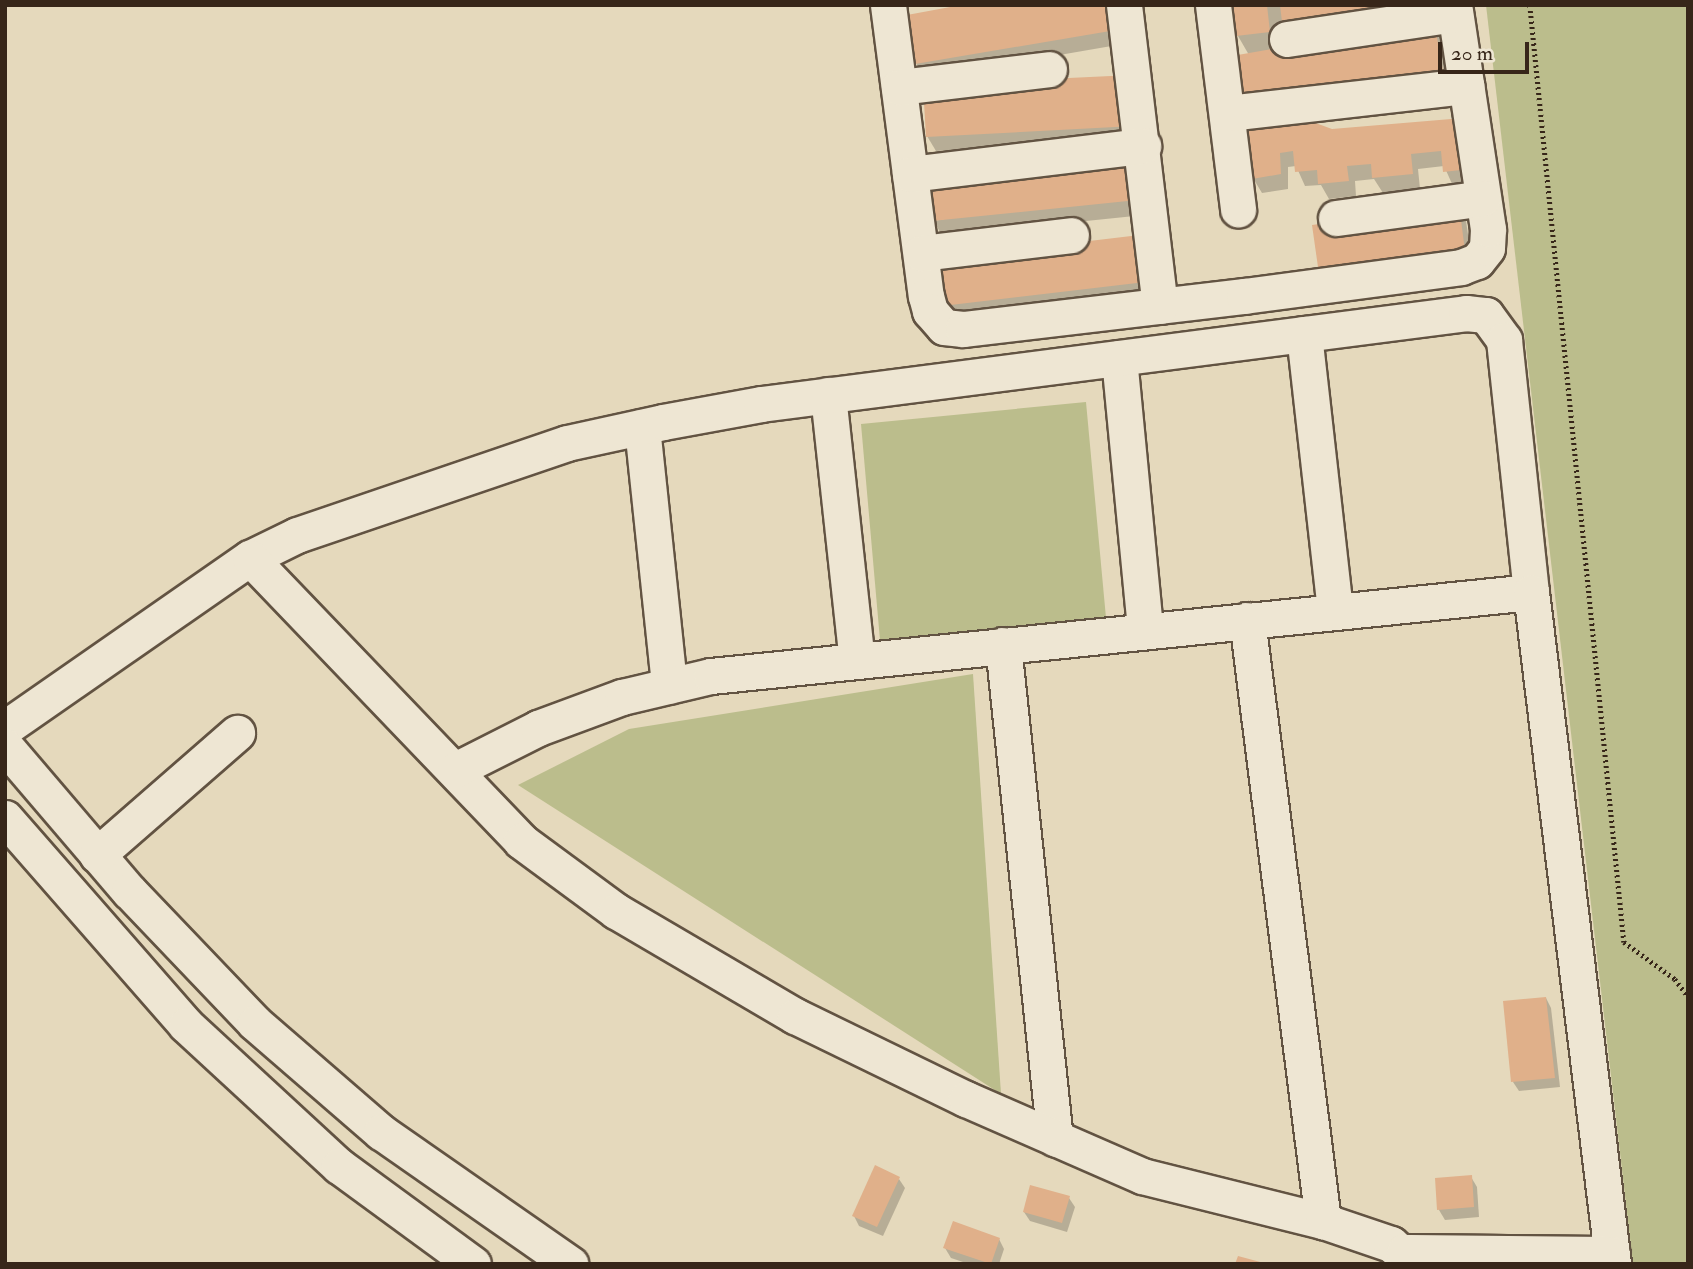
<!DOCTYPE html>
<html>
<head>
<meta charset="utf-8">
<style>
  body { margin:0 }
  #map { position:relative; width:1693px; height:1269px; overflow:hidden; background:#e5d9bc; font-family:"IM FELL Double Pica",serif }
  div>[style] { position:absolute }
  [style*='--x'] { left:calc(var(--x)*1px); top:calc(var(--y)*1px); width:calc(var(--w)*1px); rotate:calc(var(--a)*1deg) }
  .green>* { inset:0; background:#bbbd8c }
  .shadow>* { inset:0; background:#0003 }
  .building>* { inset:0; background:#e0b08a }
  .path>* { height:4.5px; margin-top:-2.25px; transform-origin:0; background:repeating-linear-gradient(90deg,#372619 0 2px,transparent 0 5.5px) }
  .roads { filter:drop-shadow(2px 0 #625342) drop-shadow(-2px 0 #625342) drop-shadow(0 2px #625342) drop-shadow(0 -2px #625342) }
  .minor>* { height:35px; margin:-17.5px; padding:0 17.5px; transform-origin:17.5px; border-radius:17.5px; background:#eee6d3 }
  span { translate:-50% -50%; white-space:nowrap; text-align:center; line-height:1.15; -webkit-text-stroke:5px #eee6d3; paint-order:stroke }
  .frame { position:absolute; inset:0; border:7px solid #372619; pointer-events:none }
  .scale { position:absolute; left:1438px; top:42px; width:91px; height:32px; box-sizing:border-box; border:4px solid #372619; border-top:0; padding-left:9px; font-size:21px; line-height:24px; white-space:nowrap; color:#372619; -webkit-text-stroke:5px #eee6d3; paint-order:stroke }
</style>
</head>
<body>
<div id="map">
  <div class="green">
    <div style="clip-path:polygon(1486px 5px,1688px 5px,1688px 1264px,1633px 1264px)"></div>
    <div style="clip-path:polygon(1086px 402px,1106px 618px,880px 640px,861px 424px)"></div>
    <div style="clip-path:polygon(973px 674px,1001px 1094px,518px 785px,629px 729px)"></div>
  </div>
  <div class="shadow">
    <div style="clip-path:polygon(1123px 5px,1129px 43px,925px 78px,916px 63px)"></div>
    <div style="clip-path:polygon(evenodd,1225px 5px,1455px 5px,1458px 32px,1440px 34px,1450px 86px,1249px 55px,1238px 36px,1235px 13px,1229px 13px,1225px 5px,1284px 22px,1280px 50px,1277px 23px,1284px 22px)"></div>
    <div style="clip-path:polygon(1131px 76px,1142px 140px,936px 151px,927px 136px)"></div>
    <div style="clip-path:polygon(1463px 120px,1469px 185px,1453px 186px,1444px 166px,1418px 169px,1420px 189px,1383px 193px,1374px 179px,1355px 181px,1356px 196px,1329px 199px,1321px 185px,1305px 186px,1296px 166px,1288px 167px,1288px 189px,1262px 193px,1253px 178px,1249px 154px,1332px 131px)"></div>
    <div style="clip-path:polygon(1151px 181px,1154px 214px,942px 236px,934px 221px)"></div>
    <div style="clip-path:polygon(1458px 206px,1466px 221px,1474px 274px,1322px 280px)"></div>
    <div style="clip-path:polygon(1147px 236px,1161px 296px,953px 320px,944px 305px)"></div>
    <div style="clip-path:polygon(1546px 998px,1551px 1008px,1560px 1087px,1519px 1091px,1513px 1082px)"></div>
    <div style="clip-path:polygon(1471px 1177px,1477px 1187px,1479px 1217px,1445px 1220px,1439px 1210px,1437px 1179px)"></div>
    <div style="clip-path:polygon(899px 1179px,905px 1188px,883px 1236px,859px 1226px,854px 1216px)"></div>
    <div style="clip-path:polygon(1069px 1198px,1075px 1207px,1067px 1232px,1030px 1221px,1024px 1212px)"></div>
    <div style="clip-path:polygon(999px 1239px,1004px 1249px,999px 1264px,969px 1264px,951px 1258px,945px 1248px)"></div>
  </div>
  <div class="building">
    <div style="clip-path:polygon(961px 5px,1118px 5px,1122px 29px,915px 64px,907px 15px)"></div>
    <div style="clip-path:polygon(1232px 5px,1267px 5px,1270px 32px,1236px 36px)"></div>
    <div style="clip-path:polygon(1280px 5px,1398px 5px,1360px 25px,1357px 10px,1334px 13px,1336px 29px,1304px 19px,1282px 22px)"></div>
    <div style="clip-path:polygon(1434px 21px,1443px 71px,1240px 106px,1232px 56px)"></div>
    <div style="clip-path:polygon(1132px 75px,1134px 126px,926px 137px,923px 85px)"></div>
    <div style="clip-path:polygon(1463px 118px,1471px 125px,1461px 170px,1443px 172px,1441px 151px,1411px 154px,1413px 174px,1372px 178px,1371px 164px,1347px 166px,1349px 181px,1318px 184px,1317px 170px,1295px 172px,1293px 151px,1280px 153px,1281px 174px,1252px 179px,1235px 126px,1310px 121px,1332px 129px)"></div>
    <div style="clip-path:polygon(1143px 164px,1147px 199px,932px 221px,929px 187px)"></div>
    <div style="clip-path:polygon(1459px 204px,1466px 259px,1320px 281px,1312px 225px)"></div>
    <div style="clip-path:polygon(1148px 234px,1154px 281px,942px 306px,937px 259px)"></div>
    <div style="clip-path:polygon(1546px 997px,1555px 1078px,1511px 1082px,1503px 1001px)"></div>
    <div style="clip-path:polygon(875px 1165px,900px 1177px,877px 1227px,852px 1216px)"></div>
    <div style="clip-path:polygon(1472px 1175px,1474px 1207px,1437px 1210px,1435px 1178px)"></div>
    <div style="clip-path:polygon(1030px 1185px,1070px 1196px,1062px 1223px,1023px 1212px)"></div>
    <div style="clip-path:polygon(953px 1221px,1000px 1238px,991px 1264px,943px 1248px)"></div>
    <div style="clip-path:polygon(1238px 1256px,1264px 1263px,1264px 1264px,1235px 1264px)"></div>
  </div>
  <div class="path">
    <div style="--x:1530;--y:5;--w:942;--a:84.27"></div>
    <div style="--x:1624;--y:942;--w:63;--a:36"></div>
    <div style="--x:1675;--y:979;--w:21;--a:53"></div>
  </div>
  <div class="roads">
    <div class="minor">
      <div style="--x:888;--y:5;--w:293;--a:82.6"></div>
      <div style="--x:926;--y:296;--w:16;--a:75"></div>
      <div style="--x:930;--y:311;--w:21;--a:49"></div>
      <div style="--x:944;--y:327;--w:19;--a:6"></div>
      <div style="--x:963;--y:329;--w:283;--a:-6.7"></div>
      <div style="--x:1244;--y:296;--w:219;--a:-7.6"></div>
      <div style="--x:1461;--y:267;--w:17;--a:-21"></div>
      <div style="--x:1477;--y:261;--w:16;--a:-52"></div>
      <div style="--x:1487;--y:248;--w:19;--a:-87"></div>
      <div style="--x:1488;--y:229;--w:227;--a:-98.6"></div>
      <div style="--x:1124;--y:5;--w:303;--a:83.2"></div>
      <div style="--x:1213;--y:5;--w:206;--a:83"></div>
      <div style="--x:1287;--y:39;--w:170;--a:-8.5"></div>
      <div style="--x:899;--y:87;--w:151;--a:-6.8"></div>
      <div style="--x:1228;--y:113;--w:240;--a:-6.5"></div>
      <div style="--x:910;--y:174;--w:235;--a:-6.9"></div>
      <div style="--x:1336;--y:218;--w:148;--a:-7.7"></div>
      <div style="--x:921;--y:253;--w:151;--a:-6.8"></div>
      <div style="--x:1304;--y:334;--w:279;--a:83.6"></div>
      <div style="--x:1119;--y:358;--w:273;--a:84.5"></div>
      <div style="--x:828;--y:395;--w:267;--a:83.8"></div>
      <div style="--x:642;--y:427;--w:260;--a:84"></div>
      <div style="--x:250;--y:558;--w:52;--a:-26.1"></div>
      <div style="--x:297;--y:535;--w:285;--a:-18.8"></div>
      <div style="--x:567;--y:443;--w:98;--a:-12.3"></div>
      <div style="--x:663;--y:422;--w:100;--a:-10.4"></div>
      <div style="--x:761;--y:404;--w:711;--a:-7.35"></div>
      <div style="--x:1466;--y:313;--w:20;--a:6"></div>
      <div style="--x:1486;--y:315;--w:31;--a:54"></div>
      <div style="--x:1504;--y:340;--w:253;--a:83.9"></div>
      <div style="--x:1247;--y:620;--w:606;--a:82.79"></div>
      <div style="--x:1003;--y:645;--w:496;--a:84"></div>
      <div style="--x:5;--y:728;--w:298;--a:-34.8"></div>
      <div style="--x:250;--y:558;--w:392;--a:46.2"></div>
      <div style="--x:521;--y:841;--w:118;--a:36.4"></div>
      <div style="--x:616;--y:911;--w:208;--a:30.4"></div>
      <div style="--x:795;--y:1016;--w:190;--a:25.9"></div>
      <div style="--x:966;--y:1099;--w:192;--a:23.6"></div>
      <div style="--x:1142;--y:1176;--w:187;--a:14"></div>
      <div style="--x:1323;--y:1221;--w:72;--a:18.7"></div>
      <div style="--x:1391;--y:1244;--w:30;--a:42"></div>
      <div style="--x:5;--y:746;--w:191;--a:49.5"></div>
      <div style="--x:129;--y:891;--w:182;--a:46.3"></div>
      <div style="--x:255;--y:1023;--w:167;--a:40.9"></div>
      <div style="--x:381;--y:1132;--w:231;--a:34.9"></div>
      <div style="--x:455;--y:770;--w:93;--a:-26.8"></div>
      <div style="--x:538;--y:728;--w:90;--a:-20.3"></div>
      <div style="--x:622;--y:697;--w:91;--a:-13.3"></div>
      <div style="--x:711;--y:676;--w:824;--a:-5.85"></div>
      <div style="--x:1531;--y:592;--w:677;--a:83.04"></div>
      <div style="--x:5;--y:818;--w:275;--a:48.8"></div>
      <div style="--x:186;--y:1025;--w:208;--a:42.7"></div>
      <div style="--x:339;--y:1166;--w:166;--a:36.2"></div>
      <div style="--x:97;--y:855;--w:186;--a:-41.1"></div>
      <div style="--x:1404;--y:1252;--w:208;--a:0.6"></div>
    </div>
  </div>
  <div class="frame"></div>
  <div class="scale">20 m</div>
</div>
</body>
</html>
